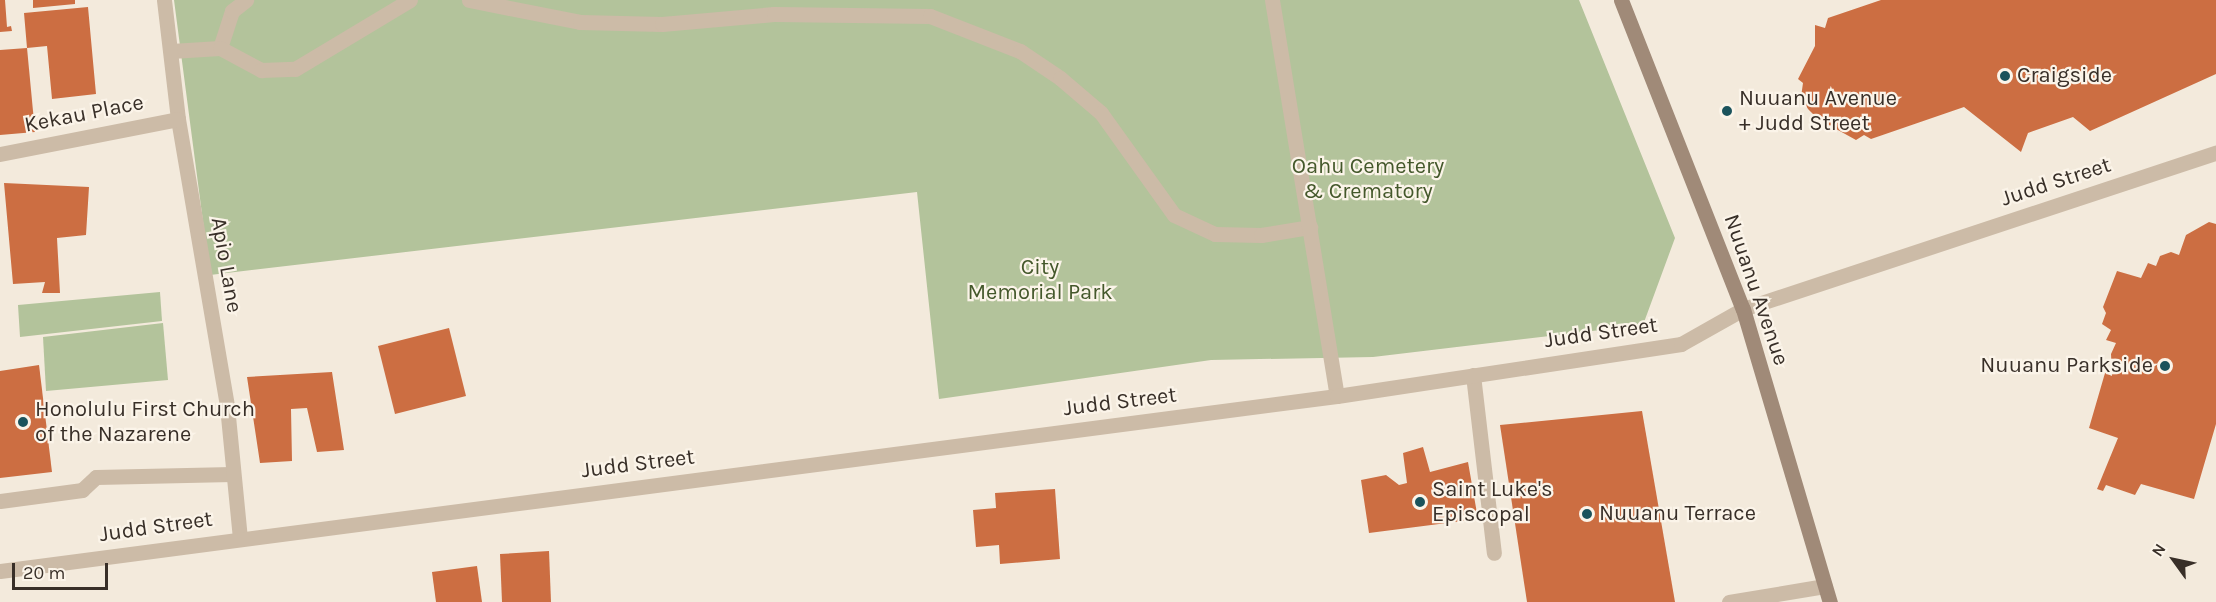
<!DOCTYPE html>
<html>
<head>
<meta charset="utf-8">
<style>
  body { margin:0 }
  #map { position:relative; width:2216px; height:602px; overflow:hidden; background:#f3eadc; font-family:Karla,sans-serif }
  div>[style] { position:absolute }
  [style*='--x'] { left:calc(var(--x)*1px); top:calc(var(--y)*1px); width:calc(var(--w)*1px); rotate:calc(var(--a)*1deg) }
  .green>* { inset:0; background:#b3c39b }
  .building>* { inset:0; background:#cc6e42 }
  .service>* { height:15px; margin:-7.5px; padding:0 7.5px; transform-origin:7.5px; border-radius:7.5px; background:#ccbba7 }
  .minor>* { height:15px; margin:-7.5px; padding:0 7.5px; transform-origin:7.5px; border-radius:7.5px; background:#ccbba7 }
  .tertiary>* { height:15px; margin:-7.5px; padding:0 7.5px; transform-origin:7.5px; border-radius:7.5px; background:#ccbba7 }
  .secondary>* { height:15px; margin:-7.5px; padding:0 7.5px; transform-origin:7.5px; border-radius:7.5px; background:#a08a78 }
  .dots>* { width:16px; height:16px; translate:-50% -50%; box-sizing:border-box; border:3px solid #fbf4e9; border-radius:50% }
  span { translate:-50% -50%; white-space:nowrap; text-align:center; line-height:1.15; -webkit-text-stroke:4.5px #fbf4e9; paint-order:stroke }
  .poi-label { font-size:22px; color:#382f28 }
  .left { translate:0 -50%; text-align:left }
  .right { translate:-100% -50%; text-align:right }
  .street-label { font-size:22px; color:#382f28 }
  .park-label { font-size:22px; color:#44582b }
  .north { position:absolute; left:2144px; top:530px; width:60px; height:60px; -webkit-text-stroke:4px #fbf4e9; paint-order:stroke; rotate:303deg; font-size:16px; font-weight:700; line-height:24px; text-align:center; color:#382f28 }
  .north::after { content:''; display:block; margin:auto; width:21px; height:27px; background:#382f28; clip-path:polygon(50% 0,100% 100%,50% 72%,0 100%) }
  .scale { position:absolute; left:12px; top:563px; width:96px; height:27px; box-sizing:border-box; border:3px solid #382f28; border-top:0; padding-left:8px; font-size:18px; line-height:21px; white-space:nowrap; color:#382f28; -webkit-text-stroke:4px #fbf4e9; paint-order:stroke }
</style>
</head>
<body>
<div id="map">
  <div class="green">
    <div style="clip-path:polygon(174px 0,1579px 0,1675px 238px,1643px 325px,1373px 357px,1211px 360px,939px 399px,917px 192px,210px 275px)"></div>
    <div style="clip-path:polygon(160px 292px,162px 321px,20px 337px,18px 305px)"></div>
    <div style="clip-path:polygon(163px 323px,168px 380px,46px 391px,43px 337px)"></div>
  </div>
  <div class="building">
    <div style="clip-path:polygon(0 0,5px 0,7px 27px,11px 26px,12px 31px,0 32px)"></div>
    <div style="clip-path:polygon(33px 0,75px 0,75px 4px,33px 8px)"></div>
    <div style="clip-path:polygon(1881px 0,2216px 0,2216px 74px,2090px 131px,2073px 117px,2028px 133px,2021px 152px,1964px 107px,1871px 139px,1864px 135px,1856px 140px,1818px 119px,1808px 109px,1801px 97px,1803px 83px,1798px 79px,1815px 46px,1815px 25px,1825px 28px,1828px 18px)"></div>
    <div style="clip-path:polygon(88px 7px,96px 94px,52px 99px,47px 46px,27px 48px,24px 13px)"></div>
    <div style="clip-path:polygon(27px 48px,35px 132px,0 135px,0 50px)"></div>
    <div style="clip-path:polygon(4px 183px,89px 187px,86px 235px,57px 238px,60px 293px,42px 293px,45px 282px,13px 284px)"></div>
    <div style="clip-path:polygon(2209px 222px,2216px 224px,2216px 424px,2194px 499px,2141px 484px,2135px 495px,2106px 485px,2103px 491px,2097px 489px,2118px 438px,2089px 428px,2105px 373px,2112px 376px,2111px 354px,2116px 343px,2106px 340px,2111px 330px,2102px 324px,2106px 313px,2103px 307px,2117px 271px,2141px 278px,2148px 263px,2156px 266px,2160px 256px,2171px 252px,2179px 255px,2186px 235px)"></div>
    <div style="clip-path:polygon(449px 328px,466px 396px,395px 414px,378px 346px)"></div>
    <div style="clip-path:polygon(39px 365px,52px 472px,0 478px,0 371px)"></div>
    <div style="clip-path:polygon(332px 372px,344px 450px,317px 452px,307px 408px,291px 409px,292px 461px,260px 463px,247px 377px)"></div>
    <div style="clip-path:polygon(1642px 411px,1675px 602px,1527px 602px,1500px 425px)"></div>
    <div style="clip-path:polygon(1423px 447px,1430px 472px,1468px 462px,1478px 519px,1369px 533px,1361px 480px,1386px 475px,1399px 485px,1407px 483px,1403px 453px)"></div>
    <div style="clip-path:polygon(1055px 489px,1060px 559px,1000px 564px,999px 545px,976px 547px,973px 510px,996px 508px,995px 493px)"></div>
    <div style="clip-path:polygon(549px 551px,551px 602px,502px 602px,500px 554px)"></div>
    <div style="clip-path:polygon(477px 566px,482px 602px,436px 602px,432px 572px)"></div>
  </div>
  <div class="service">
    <div style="--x:469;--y:0;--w:113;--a:11.2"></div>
    <div style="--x:580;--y:22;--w:82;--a:1.4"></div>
    <div style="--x:662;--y:24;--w:112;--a:-5.1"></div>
    <div style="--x:774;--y:14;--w:156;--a:0.7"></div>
    <div style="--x:930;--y:16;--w:97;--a:21.3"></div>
    <div style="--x:1020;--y:51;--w:48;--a:34"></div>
    <div style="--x:1060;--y:78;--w:54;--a:40.5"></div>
    <div style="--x:1101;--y:113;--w:125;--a:54.4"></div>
    <div style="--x:1174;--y:215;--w:45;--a:24.9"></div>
    <div style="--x:1215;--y:234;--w:46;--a:1.2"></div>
    <div style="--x:1261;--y:235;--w:50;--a:-9.3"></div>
    <div style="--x:1272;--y:0;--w:401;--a:80.7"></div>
    <div style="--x:220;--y:48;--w:39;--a:-72"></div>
    <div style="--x:232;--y:11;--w:18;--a:-38"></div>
    <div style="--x:171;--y:51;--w:49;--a:-3.5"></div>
    <div style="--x:220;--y:48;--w:47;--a:28.2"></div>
    <div style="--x:261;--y:70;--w:34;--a:-2"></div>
    <div style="--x:295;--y:69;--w:134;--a:-31"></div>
    <div style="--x:1473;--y:375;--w:179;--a:83.3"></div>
    <div style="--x:0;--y:501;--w:83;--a:-7.6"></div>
    <div style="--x:82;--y:490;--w:19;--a:-43"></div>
    <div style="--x:96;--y:477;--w:136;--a:-1.3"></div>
    <div style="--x:1729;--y:602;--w:97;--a:-9.5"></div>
  </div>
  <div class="minor">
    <div style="--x:164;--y:0;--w:120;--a:83.3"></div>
    <div style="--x:178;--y:119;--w:291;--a:80.3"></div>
    <div style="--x:227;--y:406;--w:133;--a:84.4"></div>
    <div style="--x:0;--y:154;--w:181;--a:-11.1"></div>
    <div style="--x:1743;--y:309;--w:498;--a:-18.3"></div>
  </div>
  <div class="tertiary">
    <div style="--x:0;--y:571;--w:1348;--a:-7.46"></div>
    <div style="--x:1337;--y:396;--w:348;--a:-8.6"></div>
    <div style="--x:1681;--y:344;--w:71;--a:-29.4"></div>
  </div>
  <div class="secondary">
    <div style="--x:1621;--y:0;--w:332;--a:68.5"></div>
    <div style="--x:1743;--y:309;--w:306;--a:73.5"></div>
  </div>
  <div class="dots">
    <div style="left:2005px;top:76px;background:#1b535c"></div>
    <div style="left:1727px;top:111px;background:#1b535c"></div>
    <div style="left:2165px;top:366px;background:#1b535c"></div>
    <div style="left:23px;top:422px;background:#1b535c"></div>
    <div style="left:1420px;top:502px;background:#1b535c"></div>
    <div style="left:1587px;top:514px;background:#1b535c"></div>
  </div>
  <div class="poi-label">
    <span class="left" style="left:2017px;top:76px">Craigside</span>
    <span class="left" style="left:1739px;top:111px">Nuuanu Avenue<br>+ Judd Street</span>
    <span class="right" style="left:2153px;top:366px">Nuuanu Parkside</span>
    <span class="left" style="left:35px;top:422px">Honolulu First Church<br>of the Nazarene</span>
    <span class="left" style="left:1432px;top:502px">Saint Luke's<br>Episcopal</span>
    <span class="left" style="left:1599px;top:514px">Nuuanu Terrace</span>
  </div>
  <div class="street-label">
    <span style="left:84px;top:114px;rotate:-11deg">Kekau Place</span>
    <span style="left:2056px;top:182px;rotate:-18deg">Judd Street</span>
    <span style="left:226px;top:265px;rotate:80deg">Apio Lane</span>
    <span style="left:1756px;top:290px;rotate:71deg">Nuuanu Avenue</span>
    <span style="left:1601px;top:333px;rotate:-8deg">Judd Street</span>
    <span style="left:1120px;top:402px;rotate:-7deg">Judd Street</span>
    <span style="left:638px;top:464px;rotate:-7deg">Judd Street</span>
    <span style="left:156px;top:527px;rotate:-8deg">Judd Street</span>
  </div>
  <div class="park-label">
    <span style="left:1368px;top:179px">Oahu Cemetery<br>&amp; Crematory</span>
    <span style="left:1040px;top:280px">City<br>Memorial Park</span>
  </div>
  <div class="north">N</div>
  <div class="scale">20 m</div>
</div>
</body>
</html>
